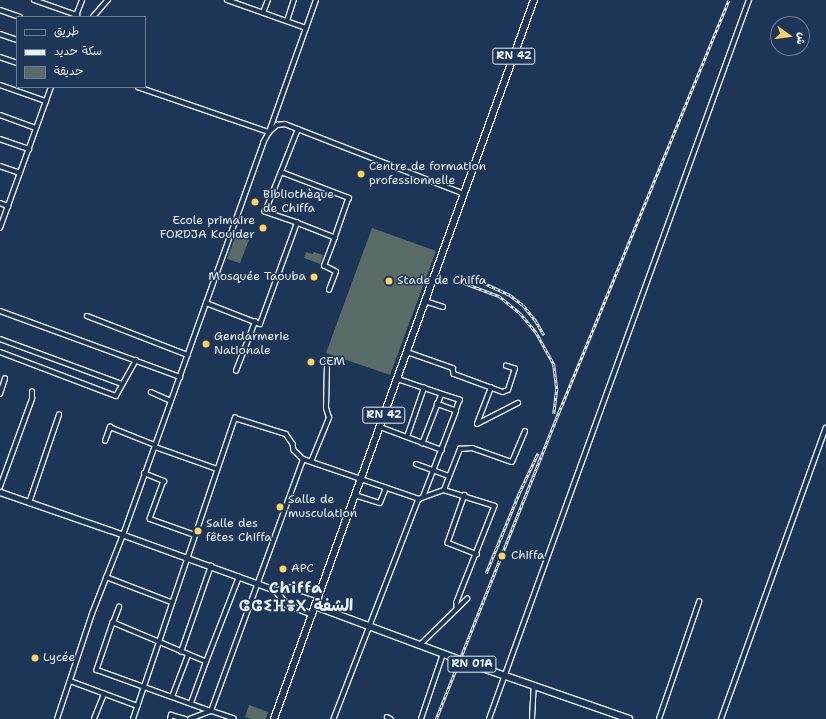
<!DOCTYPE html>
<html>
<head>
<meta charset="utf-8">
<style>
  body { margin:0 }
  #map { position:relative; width:826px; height:719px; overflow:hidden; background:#1d3557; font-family:"Shantell Sans","Playpen Sans Arabic","Noto Sans Tifinagh",sans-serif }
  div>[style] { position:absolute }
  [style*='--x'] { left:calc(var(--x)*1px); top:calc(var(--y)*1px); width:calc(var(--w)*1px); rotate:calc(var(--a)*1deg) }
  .green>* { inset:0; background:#596c67 }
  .roads { filter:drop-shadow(1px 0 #e8f1f8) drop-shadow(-1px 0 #e8f1f8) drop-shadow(0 1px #e8f1f8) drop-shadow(0 -1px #e8f1f8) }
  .minor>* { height:3.5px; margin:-1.75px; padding:0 1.75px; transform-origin:1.75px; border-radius:1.75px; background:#1d3557 }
  .secondary>* { height:5px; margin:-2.5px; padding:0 2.5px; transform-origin:2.5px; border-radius:2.5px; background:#1d3557 }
  .primary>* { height:5.5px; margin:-2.75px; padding:0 2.75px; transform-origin:2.75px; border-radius:2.75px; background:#1d3557 }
  .rail>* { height:2.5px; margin-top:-1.25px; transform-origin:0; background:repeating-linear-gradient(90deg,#1d3557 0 3px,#e8f1f8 0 6px); box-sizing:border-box; border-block:1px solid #e8f1f8 }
  .dots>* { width:11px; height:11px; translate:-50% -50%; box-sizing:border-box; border:2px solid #1d3557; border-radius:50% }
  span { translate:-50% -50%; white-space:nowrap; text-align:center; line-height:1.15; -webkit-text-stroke:3px #1d3557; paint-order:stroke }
  .shield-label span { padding:1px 3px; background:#1d3557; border:1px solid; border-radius:3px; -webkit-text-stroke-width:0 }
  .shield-label { font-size:11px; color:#e8f1f8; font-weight:700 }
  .poi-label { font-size:12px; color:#e8f1f8 }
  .left { translate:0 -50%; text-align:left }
  .right { translate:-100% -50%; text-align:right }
  .district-label { font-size:16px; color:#e8f1f8; font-weight:700; letter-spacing:1px }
  .legend { position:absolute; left:16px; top:16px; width:130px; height:72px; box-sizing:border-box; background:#1d3557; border:1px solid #6e8097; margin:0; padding:5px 7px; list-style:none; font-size:12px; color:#e8f1f8 }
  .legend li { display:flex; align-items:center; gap:8px; height:20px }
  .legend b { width:20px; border:1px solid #6e8097 }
  .north { position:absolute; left:770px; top:16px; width:40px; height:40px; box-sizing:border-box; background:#1d3557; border:1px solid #6e8097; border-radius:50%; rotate:104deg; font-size:11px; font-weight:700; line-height:16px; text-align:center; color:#e8f1f8 }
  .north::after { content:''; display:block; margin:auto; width:14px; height:18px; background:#ffd166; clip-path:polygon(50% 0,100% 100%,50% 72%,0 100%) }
</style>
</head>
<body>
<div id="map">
  <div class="green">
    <div style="clip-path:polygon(372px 228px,436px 251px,390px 375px,326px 353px)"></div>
    <div style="clip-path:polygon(236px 235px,249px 240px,240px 263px,227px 259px)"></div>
    <div style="clip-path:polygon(306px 252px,313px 254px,314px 252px,323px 255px,320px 264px,304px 258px)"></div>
    <div style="clip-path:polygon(249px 705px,268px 712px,266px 719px,251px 719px,245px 717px)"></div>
  </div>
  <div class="roads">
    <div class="minor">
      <div style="--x:34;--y:0;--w:46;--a:19.2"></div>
      <div style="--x:227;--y:0;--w:84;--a:19.5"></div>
      <div style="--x:0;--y:10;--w:21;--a:19"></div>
      <div style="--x:263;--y:13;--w:14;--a:-69"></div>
      <div style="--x:76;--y:16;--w:17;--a:-69"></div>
      <div style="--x:93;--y:17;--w:23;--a:-49"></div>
      <div style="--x:287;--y:21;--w:22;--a:-72"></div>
      <div style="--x:0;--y:34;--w:18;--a:19"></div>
      <div style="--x:0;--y:57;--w:18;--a:19"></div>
      <div style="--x:0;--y:85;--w:49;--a:19.2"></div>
      <div style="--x:138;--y:87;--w:139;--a:19"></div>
      <div style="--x:269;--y:132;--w:140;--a:-70.4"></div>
      <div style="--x:0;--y:115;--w:38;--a:20"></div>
      <div style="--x:0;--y:139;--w:31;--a:19"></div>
      <div style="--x:0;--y:166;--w:21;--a:19"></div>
      <div style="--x:281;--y:172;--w:73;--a:20.9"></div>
      <div style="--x:349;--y:198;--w:42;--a:109.3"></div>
      <div style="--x:335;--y:238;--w:41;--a:-158.5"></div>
      <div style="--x:0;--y:203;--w:9;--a:21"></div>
      <div style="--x:0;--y:228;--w:150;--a:-70.1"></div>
      <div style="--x:329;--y:290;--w:19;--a:-69"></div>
      <div style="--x:336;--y:272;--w:13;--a:-153"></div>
      <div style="--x:324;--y:266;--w:30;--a:-69"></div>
      <div style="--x:425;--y:301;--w:19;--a:18"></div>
      <div style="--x:206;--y:303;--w:58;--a:21.3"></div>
      <div style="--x:260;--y:324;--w:108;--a:-69.9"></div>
      <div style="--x:297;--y:223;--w:34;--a:-161"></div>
      <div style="--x:265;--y:212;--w:89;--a:-68.3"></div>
      <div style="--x:0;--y:311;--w:192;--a:20.1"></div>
      <div style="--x:87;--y:316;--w:108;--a:21.1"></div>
      <div style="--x:0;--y:339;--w:130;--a:20.2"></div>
      <div style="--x:0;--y:352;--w:124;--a:20.8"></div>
      <div style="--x:116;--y:396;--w:41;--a:-60.9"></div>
      <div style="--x:407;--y:352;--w:49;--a:19.2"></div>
      <div style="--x:453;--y:368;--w:6;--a:81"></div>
      <div style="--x:454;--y:374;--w:52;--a:20.2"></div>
      <div style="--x:503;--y:392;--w:5;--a:-22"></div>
      <div style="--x:508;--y:390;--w:22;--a:-72"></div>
      <div style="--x:515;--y:369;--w:9;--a:-162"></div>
      <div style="--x:236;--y:371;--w:53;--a:-68.8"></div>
      <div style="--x:398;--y:379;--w:46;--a:18.8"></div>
      <div style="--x:442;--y:394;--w:53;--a:111.2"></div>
      <div style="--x:151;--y:392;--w:22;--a:24"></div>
      <div style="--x:0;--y:394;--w:16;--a:-72"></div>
      <div style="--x:442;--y:394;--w:19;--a:18"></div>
      <div style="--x:460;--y:400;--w:12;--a:110"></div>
      <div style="--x:477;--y:424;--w:46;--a:-27.1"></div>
      <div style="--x:477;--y:424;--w:39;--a:-69"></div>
      <div style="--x:380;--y:427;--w:66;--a:20.4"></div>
      <div style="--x:407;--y:437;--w:52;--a:-70.9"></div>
      <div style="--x:105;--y:441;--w:15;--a:-70"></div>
      <div style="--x:110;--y:427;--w:48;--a:21.8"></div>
      <div style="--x:155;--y:447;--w:66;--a:19.5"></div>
      <div style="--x:311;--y:462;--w:48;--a:-67.8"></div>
      <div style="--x:329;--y:418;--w:10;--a:-107"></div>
      <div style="--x:326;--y:408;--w:44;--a:-88.7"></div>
      <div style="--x:416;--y:464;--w:35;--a:20"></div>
      <div style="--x:144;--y:473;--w:22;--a:22"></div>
      <div style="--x:164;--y:481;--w:40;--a:110.2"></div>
      <div style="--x:150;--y:519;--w:48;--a:19.6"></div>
      <div style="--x:0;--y:487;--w:94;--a:-70"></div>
      <div style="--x:32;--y:399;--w:7;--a:-90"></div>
      <div style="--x:444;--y:490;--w:44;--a:-68.7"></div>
      <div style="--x:460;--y:449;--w:12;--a:-5"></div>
      <div style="--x:472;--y:448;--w:42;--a:19.3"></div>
      <div style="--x:512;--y:462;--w:33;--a:-67"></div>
      <div style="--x:355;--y:495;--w:26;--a:18"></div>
      <div style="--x:380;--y:503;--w:16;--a:-68"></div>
      <div style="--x:465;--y:495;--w:51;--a:109.5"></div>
      <div style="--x:448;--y:543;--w:31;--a:21"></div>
      <div style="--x:423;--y:497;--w:92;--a:-69"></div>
      <div style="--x:456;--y:411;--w:20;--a:-160"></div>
      <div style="--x:419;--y:499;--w:27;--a:-20"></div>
      <div style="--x:444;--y:490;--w:53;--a:17.4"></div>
      <div style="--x:495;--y:506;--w:103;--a:111.6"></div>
      <div style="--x:457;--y:602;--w:7;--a:90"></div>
      <div style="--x:29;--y:503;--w:93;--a:-71.2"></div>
      <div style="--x:106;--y:577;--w:70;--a:21"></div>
      <div style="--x:113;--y:623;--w:17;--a:-69"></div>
      <div style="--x:420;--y:645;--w:66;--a:-44.4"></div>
      <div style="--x:181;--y:652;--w:91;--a:-70.8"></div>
      <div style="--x:206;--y:662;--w:91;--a:-68.8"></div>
      <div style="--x:70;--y:681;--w:72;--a:20.2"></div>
      <div style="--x:172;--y:697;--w:45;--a:-69.1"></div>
      <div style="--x:191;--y:703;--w:44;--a:-69.9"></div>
      <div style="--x:206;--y:662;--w:101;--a:-157.2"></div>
      <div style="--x:113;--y:623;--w:50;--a:108.8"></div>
      <div style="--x:97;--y:670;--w:121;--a:19.8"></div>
      <div style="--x:387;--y:717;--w:4;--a:27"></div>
      <div style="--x:57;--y:719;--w:111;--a:-71.6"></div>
      <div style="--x:92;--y:614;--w:85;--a:-68.6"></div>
      <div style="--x:123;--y:535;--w:416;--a:-70.3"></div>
      <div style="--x:263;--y:143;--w:13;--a:-61"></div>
      <div style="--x:269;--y:132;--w:11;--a:-41"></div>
      <div style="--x:277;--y:125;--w:8;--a:-7"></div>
      <div style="--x:285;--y:124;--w:193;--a:21.3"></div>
      <div style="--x:94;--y:719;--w:27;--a:-68"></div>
      <div style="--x:133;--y:719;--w:318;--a:-71.3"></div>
      <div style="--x:235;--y:418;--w:53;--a:17.4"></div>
      <div style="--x:286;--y:434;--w:12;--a:55"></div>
      <div style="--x:293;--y:444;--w:6;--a:81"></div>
      <div style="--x:294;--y:450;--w:13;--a:45"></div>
      <div style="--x:303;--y:459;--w:123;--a:19"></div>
      <div style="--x:419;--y:499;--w:236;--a:111.1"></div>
      <div style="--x:170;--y:719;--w:4;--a:-76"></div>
      <div style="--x:171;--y:715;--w:15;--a:16"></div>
      <div style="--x:190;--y:719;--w:22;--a:-21"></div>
      <div style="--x:234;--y:719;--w:24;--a:-161"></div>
      <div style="--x:211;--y:711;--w:268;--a:-69.9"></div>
      <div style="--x:421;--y:719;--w:69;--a:-71.3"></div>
      <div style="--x:489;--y:719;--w:765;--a:-70.12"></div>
      <div style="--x:532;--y:719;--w:33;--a:-87"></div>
      <div style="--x:659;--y:719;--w:124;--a:-71.1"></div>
      <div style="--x:721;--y:719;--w:309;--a:-70.2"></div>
    </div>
    <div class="secondary">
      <div style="--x:0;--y:492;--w:116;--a:19.1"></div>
      <div style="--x:110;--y:530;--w:176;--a:20"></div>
      <div style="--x:275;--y:590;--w:17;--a:-10"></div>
      <div style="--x:292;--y:587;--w:28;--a:18"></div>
      <div style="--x:275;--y:590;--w:18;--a:52"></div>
      <div style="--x:286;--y:604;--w:28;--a:21"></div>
    </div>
    <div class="primary">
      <div style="--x:315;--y:606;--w:155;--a:20.4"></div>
      <div style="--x:460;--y:660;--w:179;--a:19.2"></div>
      <div style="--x:274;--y:719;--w:765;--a:-70.12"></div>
    </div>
  </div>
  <div class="rail">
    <div style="--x:459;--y:281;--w:43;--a:20.6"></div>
    <div style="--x:499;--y:296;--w:27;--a:39"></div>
    <div style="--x:520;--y:313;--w:25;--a:50"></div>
    <div style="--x:536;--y:332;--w:38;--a:61"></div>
    <div style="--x:554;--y:365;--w:24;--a:83"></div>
    <div style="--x:557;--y:389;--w:25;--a:97"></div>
    <div style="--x:484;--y:283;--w:29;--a:25"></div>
    <div style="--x:510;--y:295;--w:16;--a:38"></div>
    <div style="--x:523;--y:305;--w:21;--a:51"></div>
    <div style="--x:536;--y:321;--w:16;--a:60"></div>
    <div style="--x:486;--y:573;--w:89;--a:-67.5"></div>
    <div style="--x:520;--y:491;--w:42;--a:-64.7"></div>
    <div style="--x:436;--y:719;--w:336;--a:-68.2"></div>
    <div style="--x:561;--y:407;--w:440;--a:-67.6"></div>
  </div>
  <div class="dots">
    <div style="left:361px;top:174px;background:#ffd166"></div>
    <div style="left:255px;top:202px;background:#ffd166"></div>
    <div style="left:263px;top:228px;background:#ffd166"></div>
    <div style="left:314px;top:277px;background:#ffd166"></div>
    <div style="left:389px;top:281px;background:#ffd166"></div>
    <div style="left:206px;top:344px;background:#ffd166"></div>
    <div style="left:311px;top:362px;background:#ffd166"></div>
    <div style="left:280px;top:507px;background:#ffd166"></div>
    <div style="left:198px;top:531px;background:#ffd166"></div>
    <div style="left:502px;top:556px;background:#ffd166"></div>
    <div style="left:283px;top:569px;background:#ffd166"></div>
    <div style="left:35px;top:658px;background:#ffd166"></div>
  </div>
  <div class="shield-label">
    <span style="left:514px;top:56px">RN 42</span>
    <span style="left:384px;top:415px">RN 42</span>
    <span style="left:472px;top:664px">RN 01A</span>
  </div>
  <div class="poi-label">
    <span class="left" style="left:369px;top:174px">Centre de formation<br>professionnelle</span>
    <span class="left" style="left:263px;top:202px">Bibliothèque<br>de Chiffa</span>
    <span class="right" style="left:255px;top:228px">Ecole primaire<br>FORDJA Kouider</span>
    <span class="right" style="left:306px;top:277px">Mosquée Taouba</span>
    <span class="left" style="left:397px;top:281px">Stade de Chiffa</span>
    <span class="left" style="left:214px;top:344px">Gendarmerie<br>Nationale</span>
    <span class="left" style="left:319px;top:362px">CEM</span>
    <span class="left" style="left:288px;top:507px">Salle de<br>musculation</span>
    <span class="left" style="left:206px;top:531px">Salle des<br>fêtes Chiffa</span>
    <span class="left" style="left:511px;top:556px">Chiffa</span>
    <span class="left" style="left:291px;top:569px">APC</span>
    <span class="left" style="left:43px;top:658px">Lycée</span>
  </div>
  <div class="district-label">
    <span style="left:296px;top:597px">Chiffa<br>ⵛⵛⵉⴼⴻⵝ الشفة</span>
  </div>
  <ul class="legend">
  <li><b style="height:5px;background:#1d3557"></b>طريق</li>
  <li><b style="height:5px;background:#e8f1f8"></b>سكة حديد</li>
  <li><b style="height:11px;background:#596c67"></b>حديقة</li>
  </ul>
  <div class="north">ش</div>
</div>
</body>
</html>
